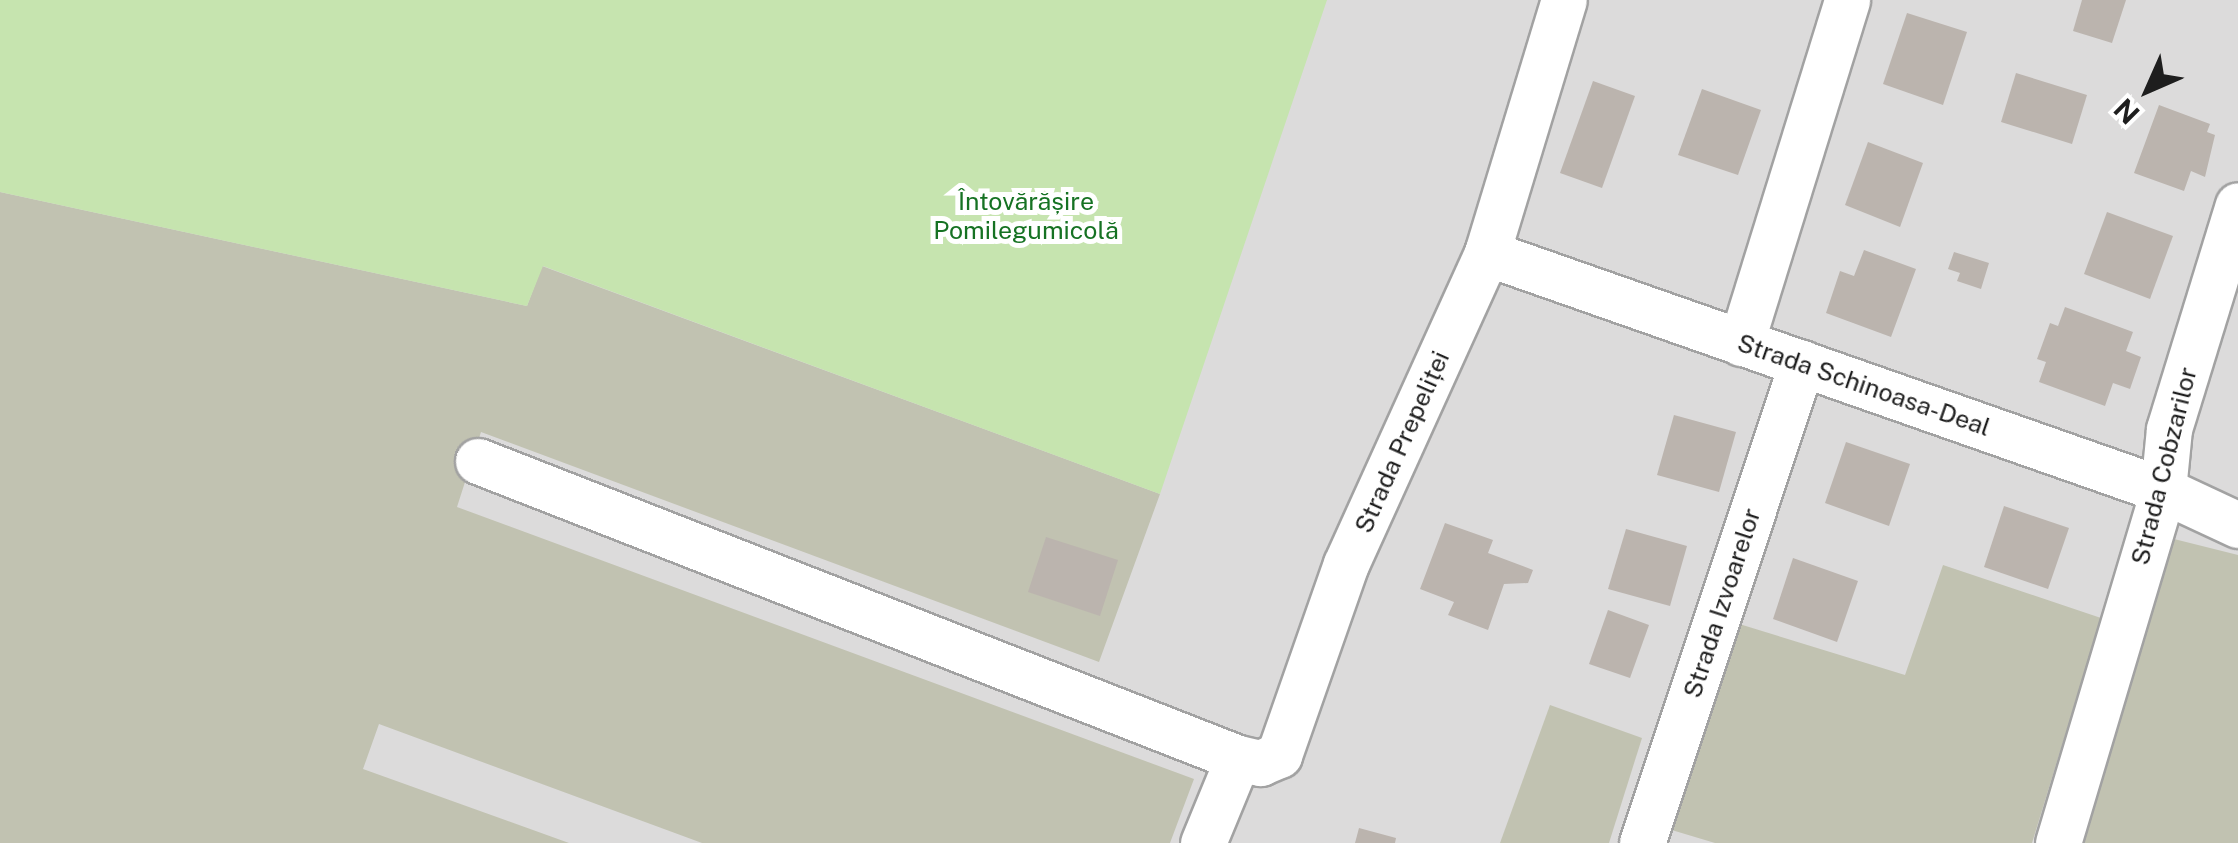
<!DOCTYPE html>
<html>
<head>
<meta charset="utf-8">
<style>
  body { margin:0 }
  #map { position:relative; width:2238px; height:843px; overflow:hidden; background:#eeece5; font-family:"Public Sans",sans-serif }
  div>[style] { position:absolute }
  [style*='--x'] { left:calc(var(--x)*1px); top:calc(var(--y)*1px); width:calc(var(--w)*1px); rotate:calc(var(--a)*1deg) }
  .residential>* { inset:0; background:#dcdbdb }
  .construction>* { inset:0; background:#c1c2b1 }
  .grass>* { inset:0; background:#c6e4af }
  .building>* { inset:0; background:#bbb4ae }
  .roads { filter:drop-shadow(2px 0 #a2a2a2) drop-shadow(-2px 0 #a2a2a2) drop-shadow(0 2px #a2a2a2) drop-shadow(0 -2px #a2a2a2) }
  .street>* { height:45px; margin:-22.5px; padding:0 22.5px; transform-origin:22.5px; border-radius:22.5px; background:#fff }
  span { translate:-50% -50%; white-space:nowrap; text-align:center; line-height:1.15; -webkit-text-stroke:10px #fff; paint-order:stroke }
  .park-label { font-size:25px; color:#167223 }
  .street-label { font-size:25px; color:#1e1e1e }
  .north { position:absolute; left:2098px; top:40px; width:100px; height:100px; -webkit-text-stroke:8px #fff; paint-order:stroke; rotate:225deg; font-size:28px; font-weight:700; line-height:40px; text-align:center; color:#1e1e1e }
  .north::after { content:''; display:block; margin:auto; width:35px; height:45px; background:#1e1e1e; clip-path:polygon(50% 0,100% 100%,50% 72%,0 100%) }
</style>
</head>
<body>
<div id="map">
  <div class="residential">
    <div style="clip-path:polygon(0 0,2238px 0,2238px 843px,0 843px)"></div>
  </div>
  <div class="construction">
    <div style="clip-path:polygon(0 192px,527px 306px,542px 266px,1160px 494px,1099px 662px,481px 432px,457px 507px,1194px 779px,1170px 843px,702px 843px,379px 724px,363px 769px,569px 843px,0 843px)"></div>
    <div style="clip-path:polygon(2170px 538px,2238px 555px,2238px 843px,2079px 843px)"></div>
    <div style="clip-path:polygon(1943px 565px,2101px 618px,2032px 843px,1715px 843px,1665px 828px,1736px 623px,1905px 675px)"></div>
    <div style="clip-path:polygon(1550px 705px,1642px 738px,1609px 843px,1500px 843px)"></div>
  </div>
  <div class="grass">
    <div style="clip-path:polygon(0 0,1327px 0,1160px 494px,543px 266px,527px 306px,0 192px)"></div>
  </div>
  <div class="building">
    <div style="clip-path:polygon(2082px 0,2126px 0,2112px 43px,2073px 31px)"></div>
    <div style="clip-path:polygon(1907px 13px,1967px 32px,1943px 105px,1883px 84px)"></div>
    <div style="clip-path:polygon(2016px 73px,2087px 95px,2072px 144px,2001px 122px)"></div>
    <div style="clip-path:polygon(1593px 81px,1635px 96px,1602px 188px,1560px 173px)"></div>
    <div style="clip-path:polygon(1702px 89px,1761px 110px,1738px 175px,1678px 155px)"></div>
    <div style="clip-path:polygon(2159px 105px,2210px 124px,2207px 132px,2215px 135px,2205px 177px,2191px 171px,2184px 191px,2134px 173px)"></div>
    <div style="clip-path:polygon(1868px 142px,1923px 163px,1900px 227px,1845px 205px)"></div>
    <div style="clip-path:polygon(2107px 212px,2173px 236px,2150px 299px,2084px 274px)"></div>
    <div style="clip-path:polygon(1864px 250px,1916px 269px,1891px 337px,1826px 313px,1840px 271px,1854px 276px)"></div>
    <div style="clip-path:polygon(1954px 252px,1989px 263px,1981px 289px,1957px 281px,1960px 273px,1948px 269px)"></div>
    <div style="clip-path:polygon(2065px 307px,2133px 332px,2126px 351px,2141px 357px,2130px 389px,2113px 383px,2105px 406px,2039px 382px,2046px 362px,2037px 359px,2050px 323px,2058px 326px)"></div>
    <div style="clip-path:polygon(1674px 415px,1736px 432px,1719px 492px,1657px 475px)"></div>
    <div style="clip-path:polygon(1846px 442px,1910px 464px,1889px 526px,1825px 503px)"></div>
    <div style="clip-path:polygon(2004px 506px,2069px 528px,2048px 589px,1984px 567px)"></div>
    <div style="clip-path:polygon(1445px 523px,1493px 540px,1488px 553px,1533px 570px,1528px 583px,1504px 584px,1488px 630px,1448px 615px,1454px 602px,1420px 589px)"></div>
    <div style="clip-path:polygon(1626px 529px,1687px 546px,1670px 606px,1608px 589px)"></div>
    <div style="clip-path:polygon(1046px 537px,1118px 560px,1100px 616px,1028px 592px)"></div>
    <div style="clip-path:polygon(1793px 558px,1858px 581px,1837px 642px,1773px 619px)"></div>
    <div style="clip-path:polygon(1608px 610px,1649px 625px,1630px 678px,1589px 664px)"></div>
    <div style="clip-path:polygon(1359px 828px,1396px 838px,1395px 843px,1355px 843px)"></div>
  </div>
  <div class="roads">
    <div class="street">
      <div style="--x:1487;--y:253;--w:716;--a:19.32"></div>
      <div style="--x:2163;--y:490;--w:83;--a:25"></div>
      <div style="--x:1741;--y:343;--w:359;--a:-72.8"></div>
      <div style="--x:478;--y:461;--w:816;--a:21.35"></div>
      <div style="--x:1203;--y:843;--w:92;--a:-67.6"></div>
      <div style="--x:1238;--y:758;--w:23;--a:13"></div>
      <div style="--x:1260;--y:763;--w:21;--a:-23"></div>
      <div style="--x:1279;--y:755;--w:202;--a:-70.7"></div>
      <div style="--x:1346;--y:564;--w:341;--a:-65.6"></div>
      <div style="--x:1487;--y:253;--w:264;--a:-73.1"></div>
      <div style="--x:1642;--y:843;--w:506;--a:-71.57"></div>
      <div style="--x:2058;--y:843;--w:368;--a:-73.4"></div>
      <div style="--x:2163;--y:490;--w:61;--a:-84.4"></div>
      <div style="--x:2169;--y:429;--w:234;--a:-72.9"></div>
    </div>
  </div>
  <div class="park-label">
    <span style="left:1026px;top:216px">Întovărășire<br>Pomilegumicolă</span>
  </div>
  <div class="street-label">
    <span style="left:1864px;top:385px;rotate:19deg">Strada Schinoasa-Deal</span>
    <span style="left:1402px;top:442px;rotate:-66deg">Strada Prepeliței</span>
    <span style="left:2164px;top:466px;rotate:-76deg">Strada Cobzarilor</span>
    <span style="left:1722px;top:603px;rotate:-72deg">Strada Izvoarelor</span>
  </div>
  <div class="north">N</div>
</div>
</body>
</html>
